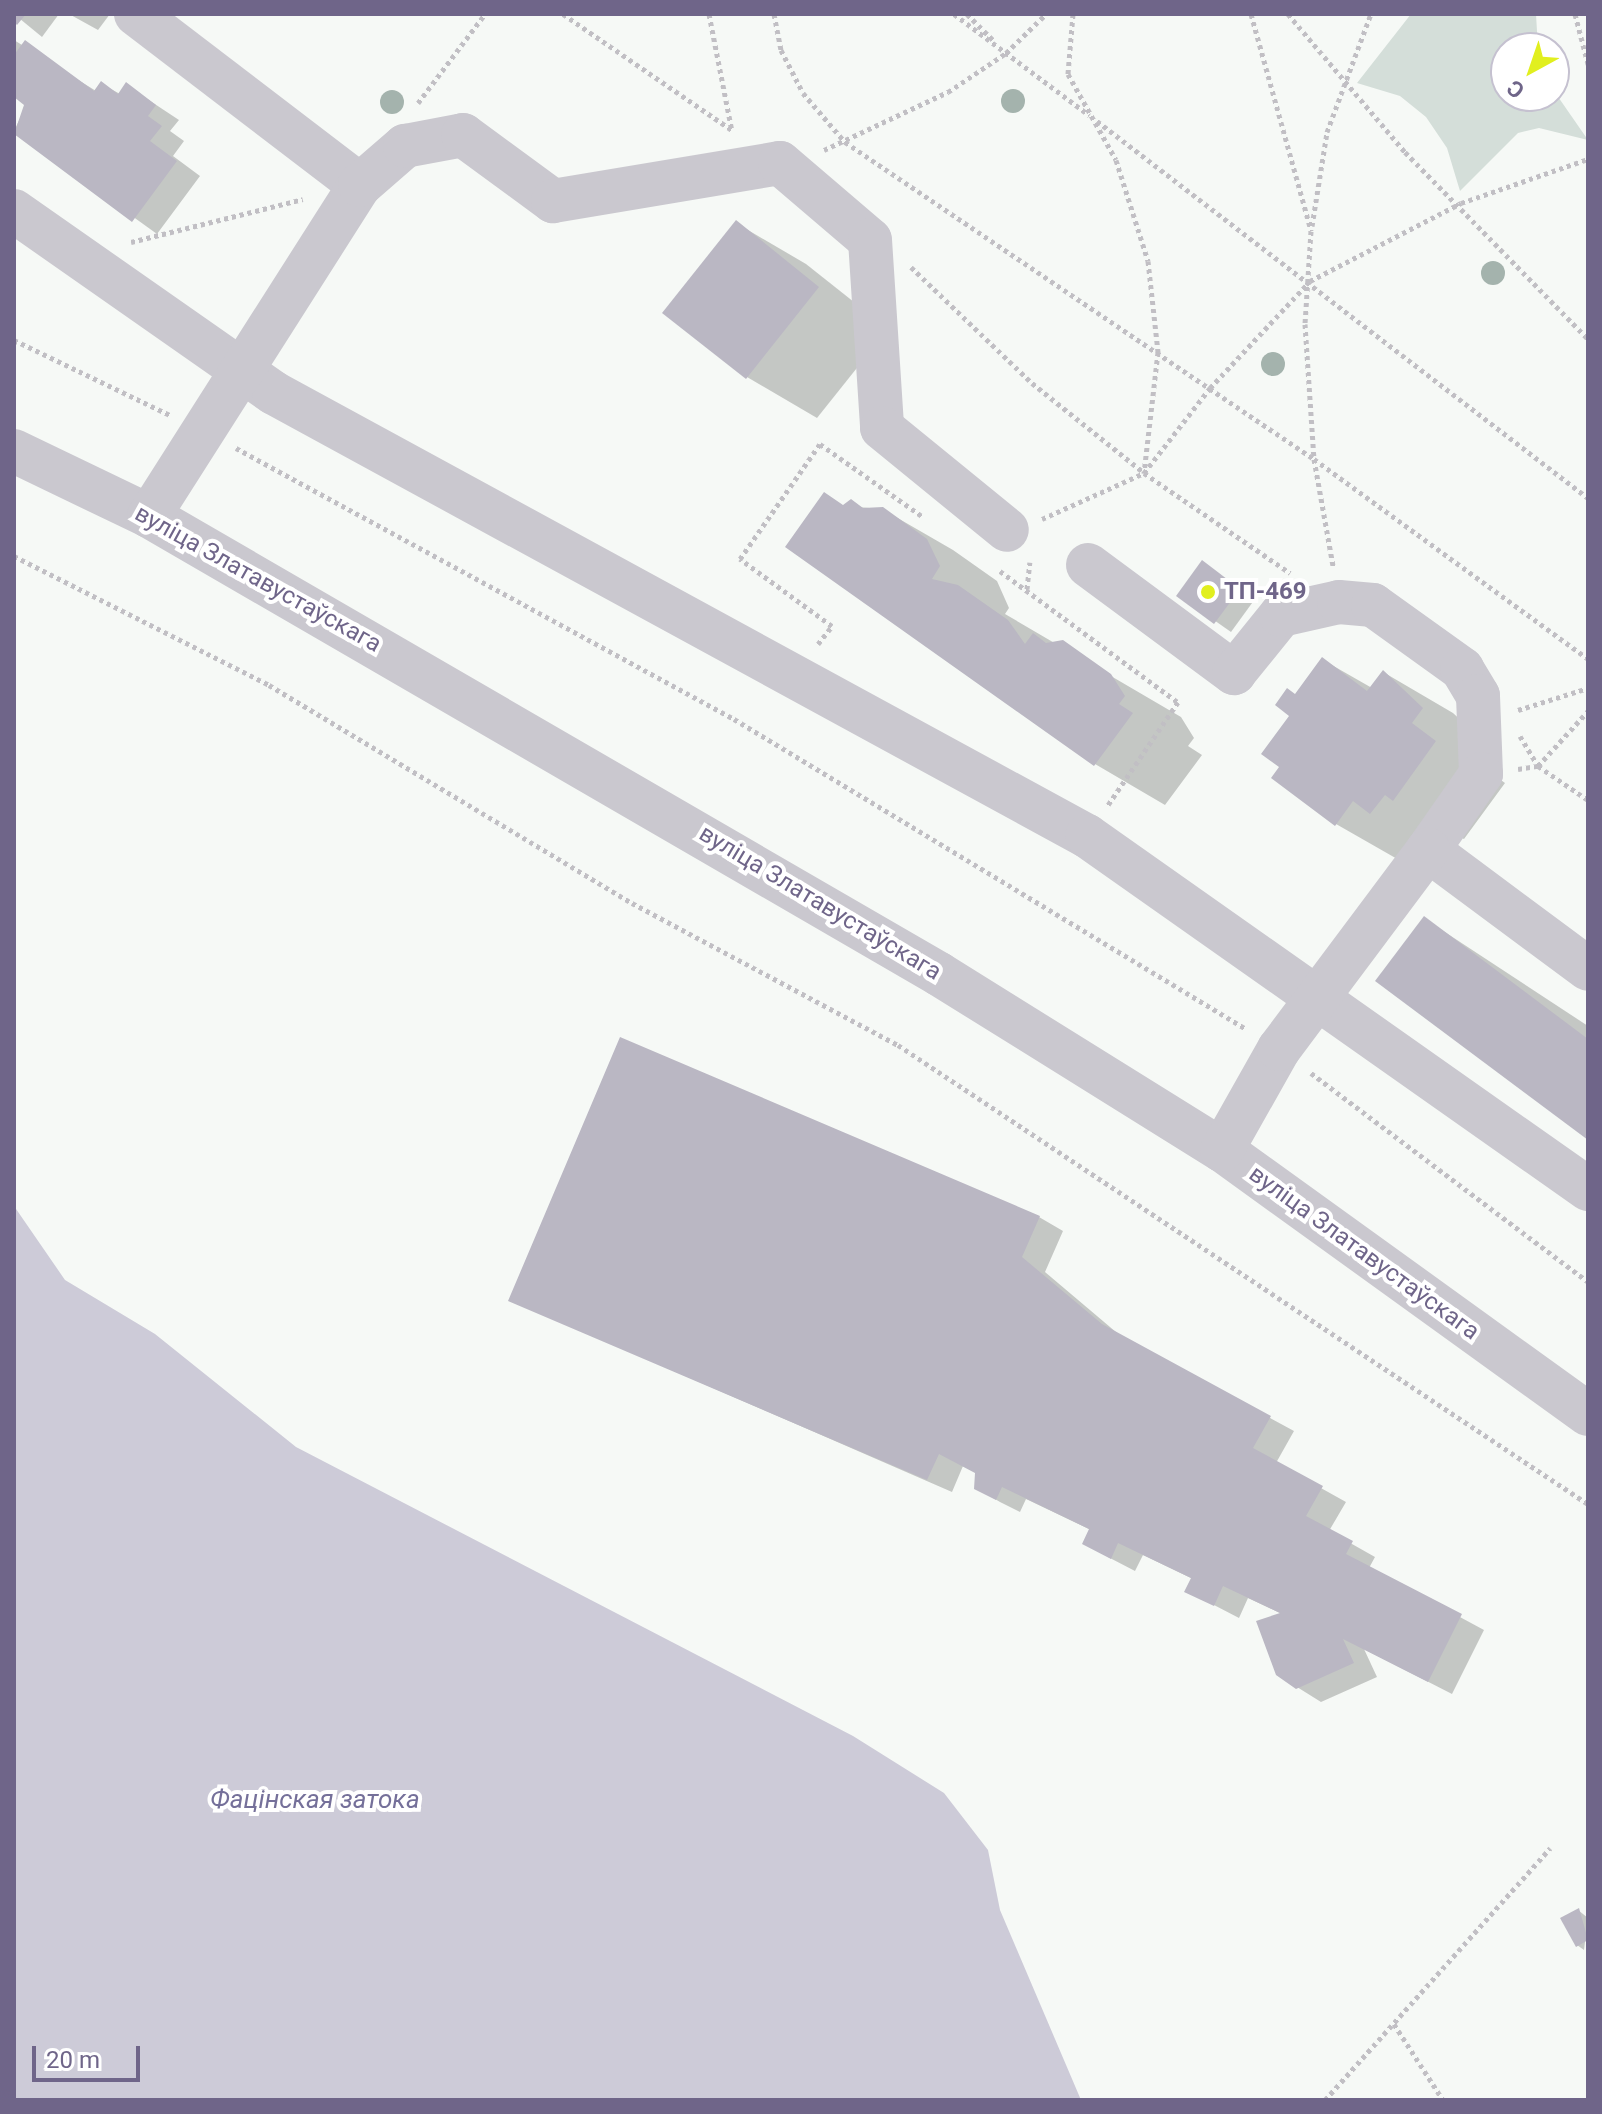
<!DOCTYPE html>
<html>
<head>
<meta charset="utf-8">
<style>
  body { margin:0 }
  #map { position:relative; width:1602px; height:2114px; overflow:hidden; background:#f6f9f6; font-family:Roboto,sans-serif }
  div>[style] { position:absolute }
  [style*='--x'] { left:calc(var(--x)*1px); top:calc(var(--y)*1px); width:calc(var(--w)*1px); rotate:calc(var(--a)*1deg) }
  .green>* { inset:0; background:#d4ded9 }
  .water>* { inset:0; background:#cdcbd8 }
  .shadow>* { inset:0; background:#0003 }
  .building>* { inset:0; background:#bab7c3 }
  .path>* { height:5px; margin-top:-2.5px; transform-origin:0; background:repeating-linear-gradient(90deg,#c1bfc4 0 4px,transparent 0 8px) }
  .minor>* { height:44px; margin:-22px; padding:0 22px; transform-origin:22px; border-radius:22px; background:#cac8cf }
  .trees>* { width:24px; height:24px; margin:-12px; border-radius:50%; background:#a4b3ad }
  .dots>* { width:22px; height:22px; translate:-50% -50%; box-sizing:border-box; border:4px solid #fff; border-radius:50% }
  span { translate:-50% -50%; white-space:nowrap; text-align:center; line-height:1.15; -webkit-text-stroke:8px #fff; paint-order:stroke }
  .street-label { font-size:24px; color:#6f6589 }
  .poi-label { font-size:24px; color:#6f6589; font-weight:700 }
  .left { translate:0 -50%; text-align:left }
  .water-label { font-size:26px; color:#75709a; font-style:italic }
  .frame { position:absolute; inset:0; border:16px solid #6f6589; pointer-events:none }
  .north { position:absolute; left:1490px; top:32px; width:80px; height:80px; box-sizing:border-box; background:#fff; border:2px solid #c5c1d0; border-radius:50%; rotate:220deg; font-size:22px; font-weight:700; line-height:32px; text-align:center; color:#6f6589 }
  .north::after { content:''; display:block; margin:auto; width:28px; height:36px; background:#e1ef1f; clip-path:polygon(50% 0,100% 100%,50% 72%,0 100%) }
  .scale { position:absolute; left:32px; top:2046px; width:108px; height:36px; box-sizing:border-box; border:4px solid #6f6589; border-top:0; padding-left:10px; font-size:24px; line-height:28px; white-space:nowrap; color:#6f6589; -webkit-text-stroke:6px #fff; paint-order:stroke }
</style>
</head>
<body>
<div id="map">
  <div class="green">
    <div style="clip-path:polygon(1411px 14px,1536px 14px,1538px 48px,1506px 48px,1506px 96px,1554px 91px,1588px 140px,1539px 128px,1518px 133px,1460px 191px,1447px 148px,1426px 117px,1400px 96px,1357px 83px)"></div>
  </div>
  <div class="water">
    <div style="clip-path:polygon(14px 1206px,65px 1280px,155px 1334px,296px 1447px,853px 1736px,944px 1793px,988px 1850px,1000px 1910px,1081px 2100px,14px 2100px)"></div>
  </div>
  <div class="shadow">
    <div style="clip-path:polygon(14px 14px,59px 14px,42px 37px)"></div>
    <div style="clip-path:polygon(69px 14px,110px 14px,98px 30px)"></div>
    <div style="clip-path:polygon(14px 40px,96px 91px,102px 84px,120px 94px,126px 85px,179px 120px,170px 131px,184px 141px,173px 156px,200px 176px,157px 234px,14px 131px,27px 104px,14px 95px)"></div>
    <div style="clip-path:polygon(736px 223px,806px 264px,888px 329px,817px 418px,747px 377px)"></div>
    <div style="clip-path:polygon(845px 506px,882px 509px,953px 550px,997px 581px,1009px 608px,1005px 614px,1181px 717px,1194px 738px,1188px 746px,1202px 755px,1165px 805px,1095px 764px)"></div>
    <div style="clip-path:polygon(1202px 563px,1255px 599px,1231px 632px,1178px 595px)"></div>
    <div style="clip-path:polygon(1323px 660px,1372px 688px,1383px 672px,1453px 713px,1492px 749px,1480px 765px,1505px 783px,1464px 839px,1455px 834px,1406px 864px,1336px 824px,1282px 767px,1297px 696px)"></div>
    <div style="clip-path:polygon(1425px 919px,1588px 1026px,1588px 1138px)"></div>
    <div style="clip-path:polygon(1039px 1217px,1063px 1231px,1045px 1272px,1123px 1338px,1294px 1431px,1276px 1463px,1346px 1502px,1329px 1531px,1375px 1557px,1369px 1568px,1484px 1630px,1452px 1694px,1364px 1649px,1377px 1677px,1321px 1702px,1297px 1687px,1282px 1614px,1248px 1598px,1239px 1618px,1187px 1591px,1193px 1579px,1143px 1555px,1135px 1571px,1108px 1557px,1091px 1530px,1026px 1499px,1020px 1512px,1000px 1502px,976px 1488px,977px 1473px,963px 1466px,952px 1492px,511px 1300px)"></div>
    <div style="clip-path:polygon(1578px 1910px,1588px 1918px,1584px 1950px,1577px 1945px)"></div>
  </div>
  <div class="building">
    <div style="clip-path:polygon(14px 14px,26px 14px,17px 25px,14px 22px)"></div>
    <div style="clip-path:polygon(25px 40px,94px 91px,101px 81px,118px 94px,126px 82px,156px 105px,148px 116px,162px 126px,150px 141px,177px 161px,132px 222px,14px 134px,24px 105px,14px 97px,14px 55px)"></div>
    <div style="clip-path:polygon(736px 220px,819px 287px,746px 379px,662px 313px)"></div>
    <div style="clip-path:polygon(824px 492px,843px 505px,851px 499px,863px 508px,883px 507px,927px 539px,940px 566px,932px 579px,958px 585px,1008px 620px,1025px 644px,1033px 633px,1046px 643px,1063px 640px,1111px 674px,1125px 696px,1119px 704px,1133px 713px,1094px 766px,785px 547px)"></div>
    <div style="clip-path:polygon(1202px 560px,1240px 589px,1214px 624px,1176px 596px)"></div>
    <div style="clip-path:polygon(1322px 657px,1367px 691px,1383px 670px,1423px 708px,1412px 723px,1436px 741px,1393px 801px,1385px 795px,1370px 814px,1353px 801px,1335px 826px,1271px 778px,1279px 767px,1261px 754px,1289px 716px,1275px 705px,1287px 688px,1295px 694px)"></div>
    <div style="clip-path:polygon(1424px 916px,1588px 1039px,1588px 1140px,1375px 981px)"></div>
    <div style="clip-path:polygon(620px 1037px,1040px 1216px,1022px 1257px,1102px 1324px,1271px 1416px,1253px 1448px,1323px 1486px,1306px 1516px,1353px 1541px,1346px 1554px,1462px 1614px,1428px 1682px,1343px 1639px,1354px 1663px,1296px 1689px,1276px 1675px,1256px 1621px,1280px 1613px,1223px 1586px,1214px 1606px,1184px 1592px,1191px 1578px,1118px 1543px,1111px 1559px,1082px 1544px,1089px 1529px,1002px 1487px,996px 1500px,974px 1489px,975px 1473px,939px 1454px,927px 1480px,508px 1301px)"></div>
    <div style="clip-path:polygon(1579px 1908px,1588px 1940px,1576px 1947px,1560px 1918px)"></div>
  </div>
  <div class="path">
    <div style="--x:563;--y:14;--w:206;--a:34.5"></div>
    <div style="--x:709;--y:14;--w:119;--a:78.9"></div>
    <div style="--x:774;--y:14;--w:37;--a:79"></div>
    <div style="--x:781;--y:50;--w:48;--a:62.9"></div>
    <div style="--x:803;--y:93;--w:65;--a:49.4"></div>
    <div style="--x:845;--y:142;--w:566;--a:34.06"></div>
    <div style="--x:1314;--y:459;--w:339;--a:36.1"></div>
    <div style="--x:954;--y:14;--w:169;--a:36.8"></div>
    <div style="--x:967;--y:14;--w:38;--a:45"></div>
    <div style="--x:1073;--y:14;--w:60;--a:94.8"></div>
    <div style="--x:1068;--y:74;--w:98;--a:60.8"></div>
    <div style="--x:1116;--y:160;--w:106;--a:72.4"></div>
    <div style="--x:1148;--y:261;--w:92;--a:83.7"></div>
    <div style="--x:1158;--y:352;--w:122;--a:96.6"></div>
    <div style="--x:1144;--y:473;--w:108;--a:-52.2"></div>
    <div style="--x:1210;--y:388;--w:146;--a:-46.9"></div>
    <div style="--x:1310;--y:281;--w:170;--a:-27.3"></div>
    <div style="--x:1461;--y:203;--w:134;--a:-19.1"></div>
    <div style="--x:1251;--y:14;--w:225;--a:74.5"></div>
    <div style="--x:1311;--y:231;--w:93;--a:93.7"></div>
    <div style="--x:1305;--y:324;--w:135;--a:86.2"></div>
    <div style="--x:1314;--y:459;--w:109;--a:79.9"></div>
    <div style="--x:1288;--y:14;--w:181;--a:49.7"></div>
    <div style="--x:1405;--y:152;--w:262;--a:45.6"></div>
    <div style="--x:1575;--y:14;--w:52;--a:75.4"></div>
    <div style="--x:418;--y:103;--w:111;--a:-53"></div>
    <div style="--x:1097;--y:121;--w:619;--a:37.52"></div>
    <div style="--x:824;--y:150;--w:137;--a:-25.1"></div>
    <div style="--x:948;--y:92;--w:70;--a:-33.9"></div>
    <div style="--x:1006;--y:53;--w:56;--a:-44.3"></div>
    <div style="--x:1312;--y:226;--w:95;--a:-80.9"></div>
    <div style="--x:1327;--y:132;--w:126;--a:-69.6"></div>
    <div style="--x:131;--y:242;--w:177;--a:-14"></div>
    <div style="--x:911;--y:267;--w:168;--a:43.8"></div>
    <div style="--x:1032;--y:383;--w:142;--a:38.7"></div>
    <div style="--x:14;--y:340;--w:173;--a:25.7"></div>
    <div style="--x:236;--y:448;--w:567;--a:28.55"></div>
    <div style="--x:734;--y:719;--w:599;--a:31.19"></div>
    <div style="--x:1042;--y:519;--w:112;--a:-24.3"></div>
    <div style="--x:1144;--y:473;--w:177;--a:34.4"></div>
    <div style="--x:14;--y:556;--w:286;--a:26.8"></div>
    <div style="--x:269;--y:685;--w:423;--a:31"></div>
    <div style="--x:632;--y:903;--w:302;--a:28.1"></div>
    <div style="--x:898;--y:1045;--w:829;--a:33.63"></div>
    <div style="--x:1000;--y:571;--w:221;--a:36.4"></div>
    <div style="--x:1178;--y:702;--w:125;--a:124.2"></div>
    <div style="--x:1027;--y:589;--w:27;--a:-84"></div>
    <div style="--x:818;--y:644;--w:23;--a:-52"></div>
    <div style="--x:832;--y:626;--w:114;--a:-143.9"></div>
    <div style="--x:740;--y:559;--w:140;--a:-55.2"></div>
    <div style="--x:820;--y:444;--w:126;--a:35.3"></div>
    <div style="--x:1518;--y:710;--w:73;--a:-17.4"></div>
    <div style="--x:1520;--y:736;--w:35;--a:59"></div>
    <div style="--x:1538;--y:766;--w:60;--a:34.2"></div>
    <div style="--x:1518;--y:769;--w:20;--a:-9"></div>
    <div style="--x:1538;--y:766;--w:74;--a:-47.7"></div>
    <div style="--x:1311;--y:1073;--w:347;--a:37"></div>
    <div style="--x:1394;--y:2024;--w:90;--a:57.2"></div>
    <div style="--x:1325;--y:2100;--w:338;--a:-48.2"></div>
  </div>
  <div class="minor">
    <div style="--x:136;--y:14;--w:282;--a:37.4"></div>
    <div style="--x:14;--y:211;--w:317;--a:35"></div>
    <div style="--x:274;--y:393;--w:926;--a:28.59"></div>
    <div style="--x:1087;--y:836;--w:613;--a:35.17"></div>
    <div style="--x:14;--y:451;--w:150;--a:25.7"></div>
    <div style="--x:149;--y:516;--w:913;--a:30.1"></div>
    <div style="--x:939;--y:974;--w:333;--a:31.9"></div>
    <div style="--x:1222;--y:1150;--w:451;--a:35.8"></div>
    <div style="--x:149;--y:516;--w:393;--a:-57.5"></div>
    <div style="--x:360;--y:185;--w:60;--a:-40.9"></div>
    <div style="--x:405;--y:146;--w:59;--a:-10.7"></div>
    <div style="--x:463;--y:135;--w:112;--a:36.3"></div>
    <div style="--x:553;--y:201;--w:230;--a:-9.5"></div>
    <div style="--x:780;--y:163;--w:118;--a:40.5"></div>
    <div style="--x:870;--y:240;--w:188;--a:86.3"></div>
    <div style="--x:882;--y:428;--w:161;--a:39.2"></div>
    <div style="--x:1088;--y:565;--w:182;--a:36.5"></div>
    <div style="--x:1234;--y:673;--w:75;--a:-51"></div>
    <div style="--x:1281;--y:615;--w:59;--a:-12.6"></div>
    <div style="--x:1339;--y:602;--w:34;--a:5"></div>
    <div style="--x:1373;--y:605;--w:110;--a:35.7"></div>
    <div style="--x:1462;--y:669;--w:31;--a:59"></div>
    <div style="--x:1478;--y:696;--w:78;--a:87.8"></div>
    <div style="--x:1481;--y:774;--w:93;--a:124.9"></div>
    <div style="--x:1428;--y:850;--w:199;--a:36.6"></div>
    <div style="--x:1222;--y:1150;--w:116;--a:-60.6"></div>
    <div style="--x:1279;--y:1049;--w:249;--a:-53.2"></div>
  </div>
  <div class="trees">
    <div style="left:1013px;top:101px"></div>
    <div style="left:392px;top:102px"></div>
    <div style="left:1493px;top:273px"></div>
    <div style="left:1273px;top:364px"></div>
  </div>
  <div class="dots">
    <div style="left:1208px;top:592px;background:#e1ef1f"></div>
  </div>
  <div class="street-label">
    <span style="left:258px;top:579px;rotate:29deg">вуліца Златавустаўскага</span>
    <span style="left:820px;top:903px;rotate:31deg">вуліца Златавустаўскага</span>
    <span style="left:1364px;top:1253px;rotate:36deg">вуліца Златавустаўскага</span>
  </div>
  <div class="poi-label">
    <span class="left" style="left:1224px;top:592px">ТП-469</span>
  </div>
  <div class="water-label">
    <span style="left:315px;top:1800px">Фацінская затока</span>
  </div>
  <div class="frame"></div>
  <div class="north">С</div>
  <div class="scale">20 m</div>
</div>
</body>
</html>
